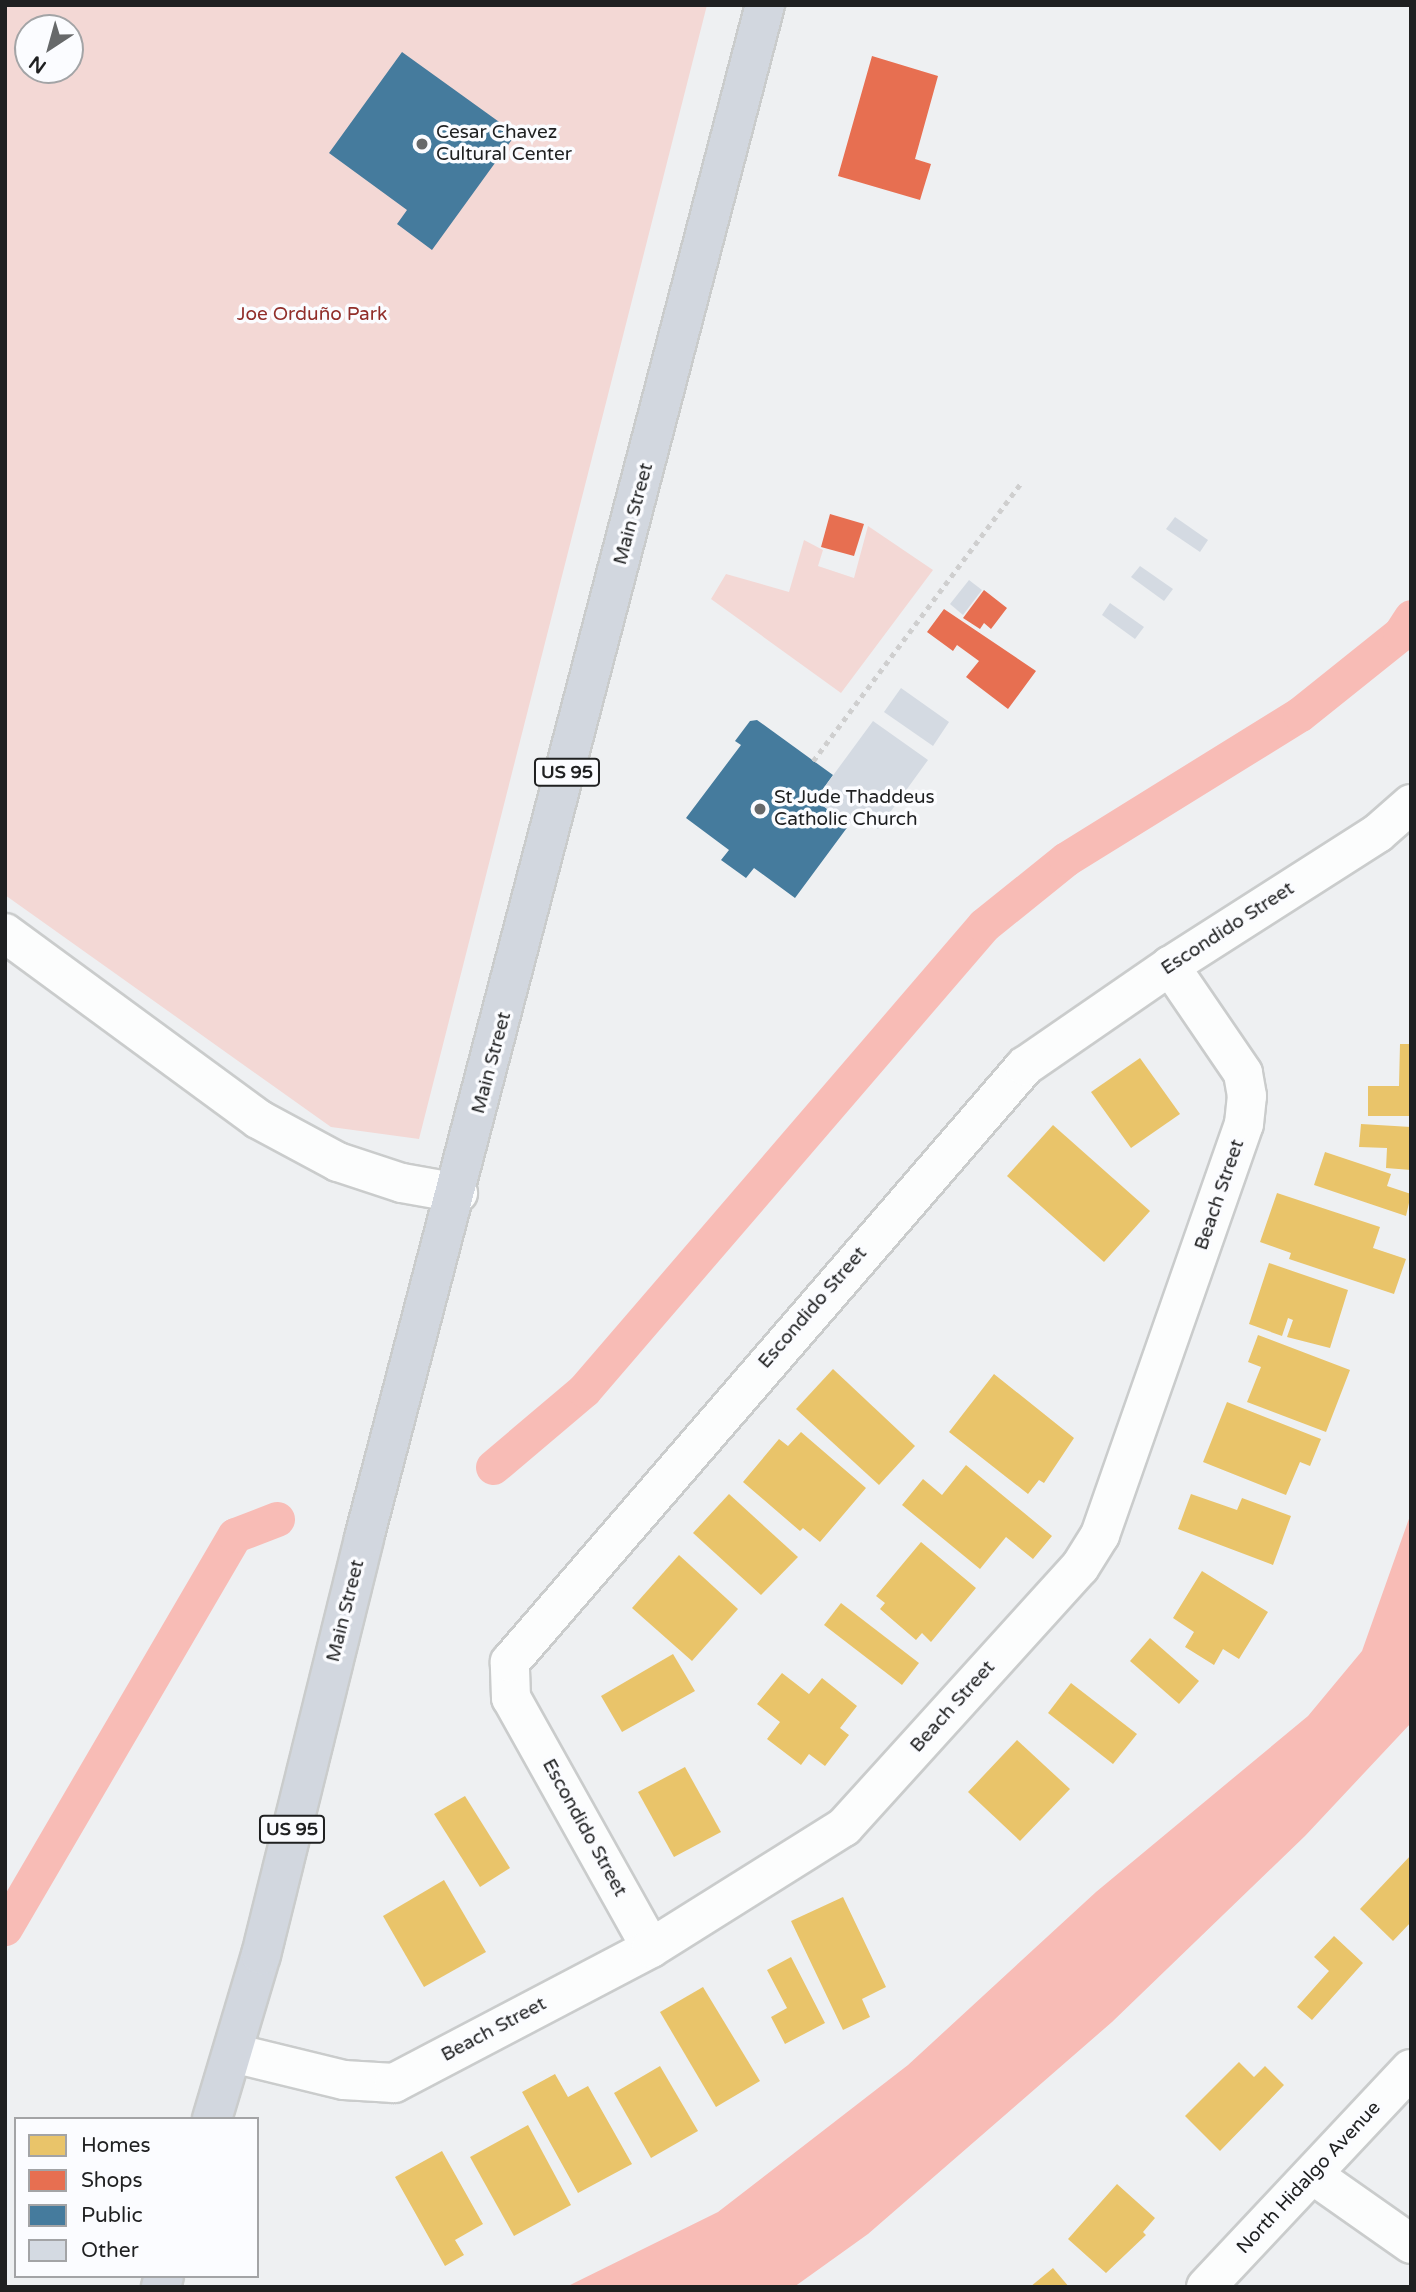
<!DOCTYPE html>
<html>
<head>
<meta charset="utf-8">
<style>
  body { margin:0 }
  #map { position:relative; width:1416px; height:2292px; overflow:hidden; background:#eef0f2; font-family:"Varela Round",sans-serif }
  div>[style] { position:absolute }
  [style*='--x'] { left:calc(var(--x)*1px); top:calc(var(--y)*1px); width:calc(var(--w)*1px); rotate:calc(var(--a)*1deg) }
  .green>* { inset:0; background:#f3d8d5 }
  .water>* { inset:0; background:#f8bcb6 }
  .homes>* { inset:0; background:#e9c46a }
  .shops>* { inset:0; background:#e76f51 }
  .public>* { inset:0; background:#457b9d }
  .canal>* { height:35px; margin:-17.5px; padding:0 17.5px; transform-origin:17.5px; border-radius:17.5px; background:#f8bcb6 }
  .building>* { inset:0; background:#d4dae2 }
  .path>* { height:4.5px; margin-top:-2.25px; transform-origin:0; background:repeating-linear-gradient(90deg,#cfcfcf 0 5px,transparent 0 10px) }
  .roads { filter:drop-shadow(2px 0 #cacccc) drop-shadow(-2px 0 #cacccc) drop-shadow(0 2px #cacccc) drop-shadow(0 -2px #cacccc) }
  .minor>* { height:38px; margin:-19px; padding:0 19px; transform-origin:19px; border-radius:19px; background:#fcfdfd }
  .highway>* { height:38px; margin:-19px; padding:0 19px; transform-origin:19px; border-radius:19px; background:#d2d7df }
  .dots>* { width:19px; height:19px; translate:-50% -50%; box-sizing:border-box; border:4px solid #fbfcff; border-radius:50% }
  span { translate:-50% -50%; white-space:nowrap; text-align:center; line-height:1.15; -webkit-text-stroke:7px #fbfcff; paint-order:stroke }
  .shield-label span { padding:2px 5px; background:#fbfcff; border:2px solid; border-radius:5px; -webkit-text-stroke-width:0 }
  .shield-label { font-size:18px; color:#1f2021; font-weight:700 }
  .poi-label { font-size:19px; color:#1f2021 }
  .left { translate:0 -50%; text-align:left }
  .park-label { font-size:19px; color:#912e2a }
  .street-label { font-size:19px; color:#1f2021 }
  .frame { position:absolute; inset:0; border:7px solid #1f2021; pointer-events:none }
  .legend { position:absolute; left:14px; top:2117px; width:245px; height:161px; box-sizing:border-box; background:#fbfcff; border:2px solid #a3a4a6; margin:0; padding:9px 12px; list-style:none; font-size:21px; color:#1f2021 }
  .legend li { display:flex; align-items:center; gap:14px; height:35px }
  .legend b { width:35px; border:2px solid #a3a4a6 }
  .north { position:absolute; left:14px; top:14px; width:70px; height:70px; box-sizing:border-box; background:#fbfcff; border:2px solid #a3a4a6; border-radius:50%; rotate:216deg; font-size:19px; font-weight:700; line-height:28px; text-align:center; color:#1f2021 }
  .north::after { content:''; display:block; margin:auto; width:24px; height:32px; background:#67696a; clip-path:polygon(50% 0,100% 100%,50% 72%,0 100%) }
</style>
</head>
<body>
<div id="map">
  <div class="green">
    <div style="clip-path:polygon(evenodd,5px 5px,707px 5px,419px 1139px,331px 1127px,5px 895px,5px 5px,28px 28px,70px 28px,70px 70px,28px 70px,28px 28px)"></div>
    <div style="clip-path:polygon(868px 526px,933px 570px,841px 693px,711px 599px,726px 574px,789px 592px,804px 540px,823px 550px,818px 566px,854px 578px)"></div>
  </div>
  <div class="water">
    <div style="clip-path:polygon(1411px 1513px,1411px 1723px,1305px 1836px,1112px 2022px,868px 2234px,794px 2287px,566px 2287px,718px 2212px,908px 2065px,1096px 1892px,1308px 1716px,1362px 1651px)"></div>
  </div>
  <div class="homes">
    <div style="clip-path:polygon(1400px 1044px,1411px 1044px,1411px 1116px,1368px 1116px,1368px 1086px,1399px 1086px)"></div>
    <div style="clip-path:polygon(1140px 1058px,1180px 1114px,1131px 1148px,1091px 1092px)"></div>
    <div style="clip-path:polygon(1361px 1124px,1411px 1127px,1411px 1170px,1386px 1168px,1387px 1148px,1359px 1147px)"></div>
    <div style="clip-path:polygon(1053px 1125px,1150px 1211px,1104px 1262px,1007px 1176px)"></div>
    <div style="clip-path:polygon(1325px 1152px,1391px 1174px,1387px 1186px,1411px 1194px,1406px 1216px,1314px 1185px)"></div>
    <div style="clip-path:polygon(1277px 1193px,1380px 1227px,1373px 1248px,1406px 1259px,1394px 1294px,1289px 1259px,1291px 1253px,1260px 1242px)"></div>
    <div style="clip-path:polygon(1269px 1263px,1348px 1290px,1330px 1348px,1287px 1337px,1293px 1320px,1288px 1318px,1282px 1336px,1249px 1324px)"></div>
    <div style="clip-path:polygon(1258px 1335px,1350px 1370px,1326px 1432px,1247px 1402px,1261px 1367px,1248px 1362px)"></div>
    <div style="clip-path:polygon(833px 1369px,915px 1446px,879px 1485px,796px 1409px)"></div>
    <div style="clip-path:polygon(994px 1374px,1074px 1438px,1044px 1483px,1039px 1480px,1028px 1494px,949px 1432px)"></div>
    <div style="clip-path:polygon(1227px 1402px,1321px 1439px,1310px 1466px,1300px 1462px,1286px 1495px,1203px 1462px)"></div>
    <div style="clip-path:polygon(801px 1432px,866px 1488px,820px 1542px,803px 1528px,800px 1531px,743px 1482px,779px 1439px,788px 1446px)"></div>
    <div style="clip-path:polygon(966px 1465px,1052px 1536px,1033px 1559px,1006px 1537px,980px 1569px,902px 1505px,923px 1479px,942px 1495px)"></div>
    <div style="clip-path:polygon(729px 1494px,798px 1557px,761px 1595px,693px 1533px)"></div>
    <div style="clip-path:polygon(1191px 1494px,1237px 1510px,1242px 1498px,1291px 1516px,1273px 1565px,1178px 1529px)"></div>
    <div style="clip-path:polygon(921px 1542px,976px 1588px,931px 1642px,922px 1633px,916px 1640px,880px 1609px,885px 1603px,876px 1596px)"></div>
    <div style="clip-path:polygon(679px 1555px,738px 1609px,692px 1661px,632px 1608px)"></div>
    <div style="clip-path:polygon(1202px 1571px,1268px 1612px,1239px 1659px,1223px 1649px,1214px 1665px,1185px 1647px,1194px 1632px,1173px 1618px)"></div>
    <div style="clip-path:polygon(841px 1603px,919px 1663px,902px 1685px,824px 1625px)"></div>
    <div style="clip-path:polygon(1150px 1638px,1199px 1681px,1179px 1704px,1130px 1661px)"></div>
    <div style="clip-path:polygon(673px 1654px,695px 1691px,622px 1732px,601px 1696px)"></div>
    <div style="clip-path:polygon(782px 1673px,809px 1694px,822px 1678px,857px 1706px,840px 1728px,849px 1735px,825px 1766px,809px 1754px,801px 1765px,767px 1739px,780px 1722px,757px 1704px)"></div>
    <div style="clip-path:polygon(1071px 1683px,1137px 1734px,1113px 1764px,1048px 1713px)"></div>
    <div style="clip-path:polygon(1017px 1740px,1070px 1789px,1020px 1841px,968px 1792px)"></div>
    <div style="clip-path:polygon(685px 1767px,721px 1832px,674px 1857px,638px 1792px)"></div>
    <div style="clip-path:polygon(465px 1796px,510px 1868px,480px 1887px,434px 1814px)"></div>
    <div style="clip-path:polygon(1411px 1855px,1411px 1922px,1393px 1941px,1360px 1909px)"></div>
    <div style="clip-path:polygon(444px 1880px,486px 1952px,424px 1987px,383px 1916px)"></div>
    <div style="clip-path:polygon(843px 1897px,886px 1987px,862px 1999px,870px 2017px,843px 2030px,791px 1921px)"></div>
    <div style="clip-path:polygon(1334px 1936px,1363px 1963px,1312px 2020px,1297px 2007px,1329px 1971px,1314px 1957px)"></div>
    <div style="clip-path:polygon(791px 1957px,825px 2023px,785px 2044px,771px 2017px,787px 2008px,767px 1970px)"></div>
    <div style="clip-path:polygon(703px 1987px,760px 2081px,716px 2107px,660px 2012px)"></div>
    <div style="clip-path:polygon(1239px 2062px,1254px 2077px,1265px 2066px,1284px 2085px,1220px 2151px,1185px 2116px)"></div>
    <div style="clip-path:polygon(660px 2066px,698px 2131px,651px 2158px,614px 2093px)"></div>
    <div style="clip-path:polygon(555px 2074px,568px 2097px,588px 2086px,632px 2164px,578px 2193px,522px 2092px)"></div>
    <div style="clip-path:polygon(528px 2125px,571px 2205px,514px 2236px,470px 2157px)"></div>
    <div style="clip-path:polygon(442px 2151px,483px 2224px,455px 2240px,464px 2255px,445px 2266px,395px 2177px)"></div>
    <div style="clip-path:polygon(1117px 2184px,1155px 2218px,1143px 2232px,1146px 2235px,1106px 2273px,1068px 2239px)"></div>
    <div style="clip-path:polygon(1053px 2268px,1069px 2287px,1030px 2287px)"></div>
  </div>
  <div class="shops">
    <div style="clip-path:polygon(872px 56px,938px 76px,915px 159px,931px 164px,920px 200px,838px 176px)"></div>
    <div style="clip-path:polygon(830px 514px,864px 524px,854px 556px,821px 547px)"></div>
    <div style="clip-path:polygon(984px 590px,1007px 608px,991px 629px,984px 623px,980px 629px,963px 618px)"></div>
    <div style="clip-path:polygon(944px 609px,1036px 671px,1008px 709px,966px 677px,979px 661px,957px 645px,953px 651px,927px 632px)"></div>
  </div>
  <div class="public">
    <div style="clip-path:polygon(402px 52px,516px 134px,432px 250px,397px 224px,407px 210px,329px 153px)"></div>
    <div style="clip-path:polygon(757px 720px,833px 775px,815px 800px,849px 825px,795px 898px,754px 868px,746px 878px,721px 860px,729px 850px,686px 818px,741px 745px,735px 741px,750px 721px)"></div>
  </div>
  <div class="canal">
    <div style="--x:493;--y:1467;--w:119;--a:-40.2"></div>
    <div style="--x:584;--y:1390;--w:613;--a:-49.3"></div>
    <div style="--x:984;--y:925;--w:105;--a:-38.8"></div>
    <div style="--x:1066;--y:859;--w:275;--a:-31.8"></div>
    <div style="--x:1300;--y:714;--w:128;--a:-38.7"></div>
    <div style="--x:1400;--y:634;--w:20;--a:-57"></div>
    <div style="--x:5;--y:1928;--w:455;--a:-59.7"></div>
    <div style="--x:235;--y:1535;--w:45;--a:-20.9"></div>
  </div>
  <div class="building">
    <div style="clip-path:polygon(1175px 517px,1208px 540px,1200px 552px,1166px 529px)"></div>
    <div style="clip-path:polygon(1140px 566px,1173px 589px,1164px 601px,1131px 577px)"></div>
    <div style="clip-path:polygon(969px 580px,982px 590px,963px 615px,950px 604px)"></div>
    <div style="clip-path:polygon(1110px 603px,1144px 627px,1135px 639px,1102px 615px)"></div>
    <div style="clip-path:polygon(901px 688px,949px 722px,933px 746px,884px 712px)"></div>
    <div style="clip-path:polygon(873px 721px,928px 760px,878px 829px,857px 814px,849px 825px,815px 800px)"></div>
  </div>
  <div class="path">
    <div style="--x:813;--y:761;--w:347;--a:-53.2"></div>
  </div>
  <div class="roads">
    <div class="minor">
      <div style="--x:5;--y:933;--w:314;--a:36.3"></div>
      <div style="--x:258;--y:1119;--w:91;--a:28.3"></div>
      <div style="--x:338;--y:1162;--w:67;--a:18.2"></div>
      <div style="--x:402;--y:1183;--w:57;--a:10.1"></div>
      <div style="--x:651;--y:1948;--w:287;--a:-119.2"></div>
      <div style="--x:511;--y:1698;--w:36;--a:-92"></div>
      <div style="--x:510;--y:1662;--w:788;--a:-49.17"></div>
      <div style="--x:1025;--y:1066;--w:176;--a:-34.6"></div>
      <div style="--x:1170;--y:966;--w:247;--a:-32.6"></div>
      <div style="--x:1378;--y:833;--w:44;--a:-41.3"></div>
      <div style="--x:233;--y:2053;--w:114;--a:13.7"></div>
      <div style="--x:344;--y:2080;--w:50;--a:3.4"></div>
      <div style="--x:394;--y:2083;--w:290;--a:-27.7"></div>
      <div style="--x:651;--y:1948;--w:228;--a:-32.1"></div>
      <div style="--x:844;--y:1827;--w:351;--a:-47.8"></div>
      <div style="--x:1080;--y:1567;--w:38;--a:-58"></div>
      <div style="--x:1100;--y:1535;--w:435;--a:-70.7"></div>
      <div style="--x:1244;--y:1124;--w:28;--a:-84"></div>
      <div style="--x:1247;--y:1096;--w:23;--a:-100"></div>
      <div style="--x:1243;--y:1073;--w:130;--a:-124.3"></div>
      <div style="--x:1313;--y:2175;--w:120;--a:35.1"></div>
      <div style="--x:1206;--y:2287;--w:299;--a:-46.8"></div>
    </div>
    <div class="highway">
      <div style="--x:212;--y:2119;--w:171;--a:-73.4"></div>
      <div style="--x:261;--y:1955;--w:430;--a:-76.1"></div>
      <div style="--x:364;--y:1538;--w:1585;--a:-75.34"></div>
      <div style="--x:161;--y:2287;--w:11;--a:-75"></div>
    </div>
  </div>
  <div class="dots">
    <div style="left:422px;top:144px;background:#67696a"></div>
    <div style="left:760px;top:809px;background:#67696a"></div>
  </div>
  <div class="shield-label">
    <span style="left:567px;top:772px">US 95</span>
    <span style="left:292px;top:1829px">US 95</span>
  </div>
  <div class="poi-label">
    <span class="left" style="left:436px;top:144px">Cesar Chavez<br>Cultural Center</span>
    <span class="left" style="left:774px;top:809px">St Jude Thaddeus<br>Catholic Church</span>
  </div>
  <div class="park-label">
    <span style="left:312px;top:315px">Joe Orduño Park</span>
  </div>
  <div class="street-label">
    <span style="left:634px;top:514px;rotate:-75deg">Main Street</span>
    <span style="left:1228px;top:929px;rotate:-33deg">Escondido Street</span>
    <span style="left:492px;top:1063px;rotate:-75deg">Main Street</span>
    <span style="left:1220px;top:1195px;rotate:-71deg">Beach Street</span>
    <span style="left:813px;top:1308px;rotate:-49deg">Escondido Street</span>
    <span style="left:346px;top:1611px;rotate:-76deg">Main Street</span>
    <span style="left:953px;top:1707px;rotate:-48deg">Beach Street</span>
    <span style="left:584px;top:1828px;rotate:61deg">Escondido Street</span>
    <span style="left:494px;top:2030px;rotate:-28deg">Beach Street</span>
    <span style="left:1309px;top:2178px;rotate:-47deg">North Hidalgo Avenue</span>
  </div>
  <div class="frame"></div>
  <ul class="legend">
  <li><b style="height:19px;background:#e9c46a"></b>Homes</li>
  <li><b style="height:19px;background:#e76f51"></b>Shops</li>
  <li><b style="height:19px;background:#457b9d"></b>Public</li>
  <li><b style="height:19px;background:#d4dae2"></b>Other</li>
  </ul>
  <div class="north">N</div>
</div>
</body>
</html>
